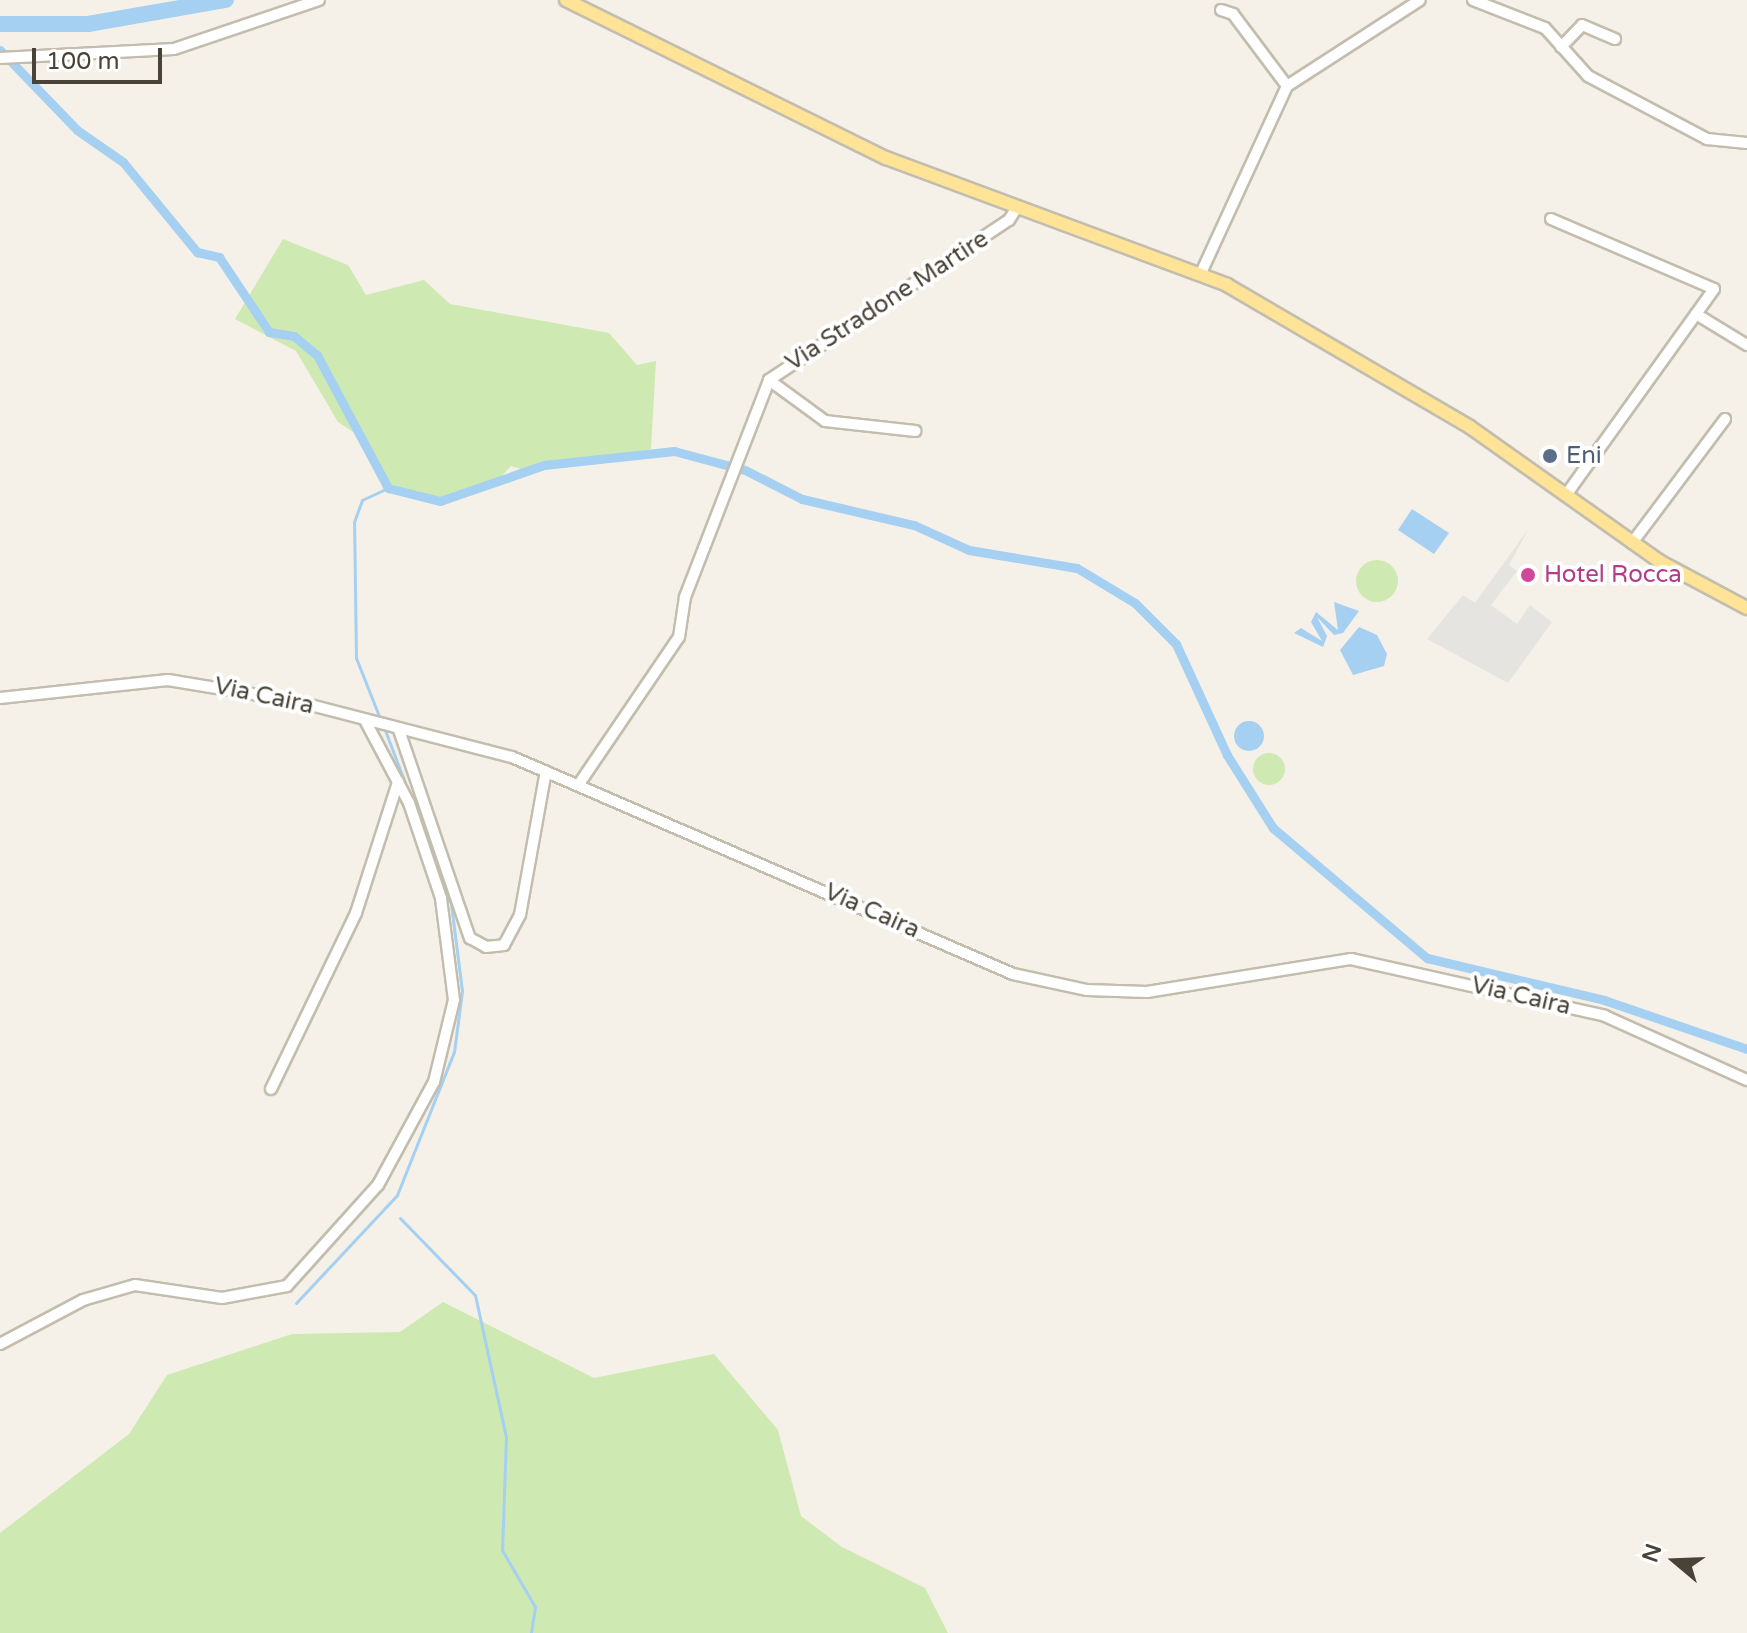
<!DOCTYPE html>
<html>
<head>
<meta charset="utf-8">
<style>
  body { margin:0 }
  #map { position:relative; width:1747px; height:1633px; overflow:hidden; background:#f5f1e9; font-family:"Varela Round",sans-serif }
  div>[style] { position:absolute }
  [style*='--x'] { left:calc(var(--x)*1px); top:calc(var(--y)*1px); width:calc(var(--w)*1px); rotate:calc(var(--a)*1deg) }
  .green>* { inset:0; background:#cfe9b2 }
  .round { border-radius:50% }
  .parking>* { inset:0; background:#e6e4e1 }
  .water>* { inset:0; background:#a5d0f1 }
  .stream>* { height:3px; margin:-1.5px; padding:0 1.5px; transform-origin:1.5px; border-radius:1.5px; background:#a5d0f1 }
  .canal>* { height:9px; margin:-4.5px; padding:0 4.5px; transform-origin:4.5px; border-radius:4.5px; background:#a5d0f1 }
  .river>* { height:16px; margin:-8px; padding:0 8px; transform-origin:8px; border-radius:8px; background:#a5d0f1 }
  .roads { filter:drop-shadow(2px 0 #c3bdae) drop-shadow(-2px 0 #c3bdae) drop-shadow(0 2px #c3bdae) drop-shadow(0 -2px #c3bdae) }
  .minor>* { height:10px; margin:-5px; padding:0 5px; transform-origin:5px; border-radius:5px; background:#fff }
  .major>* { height:12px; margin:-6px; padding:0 6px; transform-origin:6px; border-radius:6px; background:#ffe498 }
  .dots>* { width:22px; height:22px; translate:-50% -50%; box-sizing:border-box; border:4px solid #fff; border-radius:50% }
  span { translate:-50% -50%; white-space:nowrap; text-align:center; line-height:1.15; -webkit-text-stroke:8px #fff; paint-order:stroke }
  .street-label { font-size:24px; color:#494237 }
  .service-label { font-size:24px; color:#4e5e75 }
  .left { translate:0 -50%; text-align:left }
  .hotel-label { font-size:24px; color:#b23c85 }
  .north { position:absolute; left:1635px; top:1521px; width:80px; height:80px; -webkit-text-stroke:6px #fff; paint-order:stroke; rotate:289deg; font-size:22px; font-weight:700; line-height:32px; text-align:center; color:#494237 }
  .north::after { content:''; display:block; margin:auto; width:28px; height:36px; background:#494237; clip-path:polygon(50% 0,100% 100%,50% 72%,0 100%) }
  .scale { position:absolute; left:32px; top:48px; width:130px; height:36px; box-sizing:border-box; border:4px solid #494237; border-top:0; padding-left:10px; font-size:24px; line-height:28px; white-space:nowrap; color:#494237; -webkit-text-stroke:6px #fff; paint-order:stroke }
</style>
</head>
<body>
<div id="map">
  <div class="green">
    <div style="clip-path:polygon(283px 239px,348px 265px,366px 295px,424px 280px,450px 304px,609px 333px,637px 365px,656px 361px,651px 449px,531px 472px,511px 466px,491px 488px,430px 499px,380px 480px,361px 437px,338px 422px,296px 351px,235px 319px)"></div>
    <div class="round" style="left:1356px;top:560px;width:42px;height:42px"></div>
    <div class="round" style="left:1253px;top:753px;width:32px;height:32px"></div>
    <div style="clip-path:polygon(443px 1302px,594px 1378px,714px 1354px,778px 1430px,801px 1516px,842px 1547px,925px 1588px,948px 1633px,0 1633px,0 1533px,129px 1434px,167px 1375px,292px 1334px,400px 1332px)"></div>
  </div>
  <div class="parking">
    <div style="clip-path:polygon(1529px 528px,1509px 565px,1517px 571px,1491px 605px,1517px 624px,1530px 605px,1552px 622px,1508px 683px,1427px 639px,1463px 595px,1475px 603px)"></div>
  </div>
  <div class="water">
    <div style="clip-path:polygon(1412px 509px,1449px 533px,1434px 554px,1398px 530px)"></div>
    <div style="clip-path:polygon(1334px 602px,1359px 611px,1343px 633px,1334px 635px,1317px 617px,1327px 636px,1323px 647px,1294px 633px,1301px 628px,1322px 641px,1311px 622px,1316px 612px,1338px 630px)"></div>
    <div style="clip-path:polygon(1359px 627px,1377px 635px,1387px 654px,1384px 666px,1353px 675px,1340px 650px)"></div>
    <div class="round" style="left:1234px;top:721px;width:30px;height:30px"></div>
  </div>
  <div class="stream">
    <div style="--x:381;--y:721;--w:68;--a:-111.6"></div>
    <div style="--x:356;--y:658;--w:136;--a:-90.8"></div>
    <div style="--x:354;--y:522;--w:23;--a:-70"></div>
    <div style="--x:362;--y:500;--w:29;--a:-25"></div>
    <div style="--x:400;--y:1218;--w:107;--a:45.8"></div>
    <div style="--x:475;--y:1295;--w:145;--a:77.7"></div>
    <div style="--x:506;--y:1437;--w:113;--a:92"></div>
    <div style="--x:502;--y:1550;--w:66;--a:59.9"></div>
    <div style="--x:535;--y:1607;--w:26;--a:99"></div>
    <div style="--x:296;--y:1303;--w:148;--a:-46.9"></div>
    <div style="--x:397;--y:1195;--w:154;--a:-68.3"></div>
    <div style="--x:454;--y:1052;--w:62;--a:-82.5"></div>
    <div style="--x:462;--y:991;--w:88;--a:-97.2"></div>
    <div style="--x:451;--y:904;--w:188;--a:-110.8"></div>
  </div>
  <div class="canal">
    <div style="--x:0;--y:50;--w:111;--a:46.1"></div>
    <div style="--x:77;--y:130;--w:56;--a:34.8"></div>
    <div style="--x:123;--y:162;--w:117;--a:50.6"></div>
    <div style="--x:197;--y:252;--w:23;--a:13"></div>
    <div style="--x:219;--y:257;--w:90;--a:56.3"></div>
    <div style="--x:269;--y:332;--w:25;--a:9"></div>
    <div style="--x:294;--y:336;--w:30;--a:40"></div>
    <div style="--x:317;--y:355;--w:151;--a:61.9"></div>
    <div style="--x:388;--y:488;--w:54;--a:14"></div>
    <div style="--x:440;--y:501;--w:110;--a:-19.1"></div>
    <div style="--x:544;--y:465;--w:131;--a:-6.1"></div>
    <div style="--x:674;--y:451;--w:73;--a:15"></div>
    <div style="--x:745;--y:470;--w:64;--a:27"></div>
    <div style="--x:802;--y:499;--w:115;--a:13.1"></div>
    <div style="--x:914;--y:525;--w:60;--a:24.4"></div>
    <div style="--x:969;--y:550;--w:109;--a:9.5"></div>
    <div style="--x:1077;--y:568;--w:68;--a:31.1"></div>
    <div style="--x:1135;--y:603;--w:58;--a:45"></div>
    <div style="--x:1176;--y:644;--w:122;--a:65.3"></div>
    <div style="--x:1227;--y:755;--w:86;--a:57.8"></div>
    <div style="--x:1273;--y:828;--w:202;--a:40.2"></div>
    <div style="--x:1427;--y:958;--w:182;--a:13.3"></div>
    <div style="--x:1604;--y:1000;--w:151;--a:18.9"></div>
  </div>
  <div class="river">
    <div style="--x:0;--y:24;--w:88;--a:0"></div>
    <div style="--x:88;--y:24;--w:140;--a:-9.9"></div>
  </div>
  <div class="roads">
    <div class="minor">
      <div style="--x:1473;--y:0;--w:77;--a:21.3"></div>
      <div style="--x:1545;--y:28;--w:64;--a:48.1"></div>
      <div style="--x:1588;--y:76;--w:135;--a:27.9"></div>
      <div style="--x:1707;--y:139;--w:40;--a:5.7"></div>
      <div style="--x:1221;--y:10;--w:13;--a:18"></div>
      <div style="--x:1233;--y:14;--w:90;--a:53.1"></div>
      <div style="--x:1561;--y:47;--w:30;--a:-46"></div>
      <div style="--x:1582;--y:25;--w:36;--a:23"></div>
      <div style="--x:0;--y:58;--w:174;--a:-3"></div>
      <div style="--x:174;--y:49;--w:153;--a:-18.7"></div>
      <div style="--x:1551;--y:219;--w:177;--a:23.2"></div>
      <div style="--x:1714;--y:289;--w:254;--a:125.7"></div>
      <div style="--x:1201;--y:273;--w:206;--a:-65.3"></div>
      <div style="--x:1287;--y:86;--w:158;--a:-32.9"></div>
      <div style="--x:1696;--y:314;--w:60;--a:31.3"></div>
      <div style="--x:769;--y:380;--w:69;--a:36.2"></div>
      <div style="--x:825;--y:421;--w:91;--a:6.3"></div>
      <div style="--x:1632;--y:543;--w:155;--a:-53.1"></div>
      <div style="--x:0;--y:698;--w:169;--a:-6.1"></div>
      <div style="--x:168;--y:680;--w:129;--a:9.4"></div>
      <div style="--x:295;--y:701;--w:224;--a:14.5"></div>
      <div style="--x:512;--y:757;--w:546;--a:23.42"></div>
      <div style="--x:1013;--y:974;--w:76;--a:12.2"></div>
      <div style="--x:1087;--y:990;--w:60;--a:1.9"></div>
      <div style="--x:1147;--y:992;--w:207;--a:-9.2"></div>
      <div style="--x:1351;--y:959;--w:260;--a:12.6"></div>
      <div style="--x:1605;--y:1016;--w:156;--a:24.3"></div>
      <div style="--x:399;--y:730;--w:220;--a:71.2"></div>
      <div style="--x:470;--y:938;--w:18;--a:29"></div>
      <div style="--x:486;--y:947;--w:18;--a:-6"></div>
      <div style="--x:504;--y:945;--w:34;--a:-62"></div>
      <div style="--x:520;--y:915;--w:146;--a:-79.8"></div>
      <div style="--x:579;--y:784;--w:178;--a:-55.8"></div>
      <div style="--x:679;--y:637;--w:40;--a:-81.5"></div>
      <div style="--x:685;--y:597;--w:233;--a:-68.8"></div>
      <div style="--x:769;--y:380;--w:288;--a:-33.7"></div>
      <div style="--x:1009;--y:220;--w:15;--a:-58"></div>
      <div style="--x:271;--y:1089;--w:195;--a:-64.2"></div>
      <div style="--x:356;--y:913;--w:138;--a:-72.2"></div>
      <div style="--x:0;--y:1344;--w:94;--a:-27.9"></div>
      <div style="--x:83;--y:1300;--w:54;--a:-16.1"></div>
      <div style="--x:135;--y:1285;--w:88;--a:8.5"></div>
      <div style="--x:222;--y:1298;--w:66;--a:-10.5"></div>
      <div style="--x:287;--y:1286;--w:136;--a:-48"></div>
      <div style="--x:378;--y:1185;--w:117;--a:-61.5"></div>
      <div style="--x:434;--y:1082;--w:84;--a:-76.3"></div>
      <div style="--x:454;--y:1000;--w:103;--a:-97.3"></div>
      <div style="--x:441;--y:898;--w:100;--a:-108.6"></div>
      <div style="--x:409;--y:803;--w:92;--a:-118"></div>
    </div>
    <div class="major">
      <div style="--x:566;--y:0;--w:357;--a:26.3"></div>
      <div style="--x:886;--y:158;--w:364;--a:20.4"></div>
      <div style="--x:1227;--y:285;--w:281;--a:30.3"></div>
      <div style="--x:1470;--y:427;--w:232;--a:35.3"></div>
      <div style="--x:1659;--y:561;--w:100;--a:28.1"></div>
    </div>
  </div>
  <div class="dots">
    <div style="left:1550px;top:456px;background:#5c6f8a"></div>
    <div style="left:1528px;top:575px;background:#d1479c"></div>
  </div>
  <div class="street-label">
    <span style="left:887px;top:301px;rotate:-33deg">Via Stradone Martire</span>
    <span style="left:264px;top:696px;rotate:12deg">Via Caira</span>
    <span style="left:872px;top:911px;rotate:24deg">Via Caira</span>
    <span style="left:1521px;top:996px;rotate:13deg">Via Caira</span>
  </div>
  <div class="service-label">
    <span class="left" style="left:1566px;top:456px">Eni</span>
  </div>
  <div class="hotel-label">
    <span class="left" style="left:1544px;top:575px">Hotel Rocca</span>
  </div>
  <div class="north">N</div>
  <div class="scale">100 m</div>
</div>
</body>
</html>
